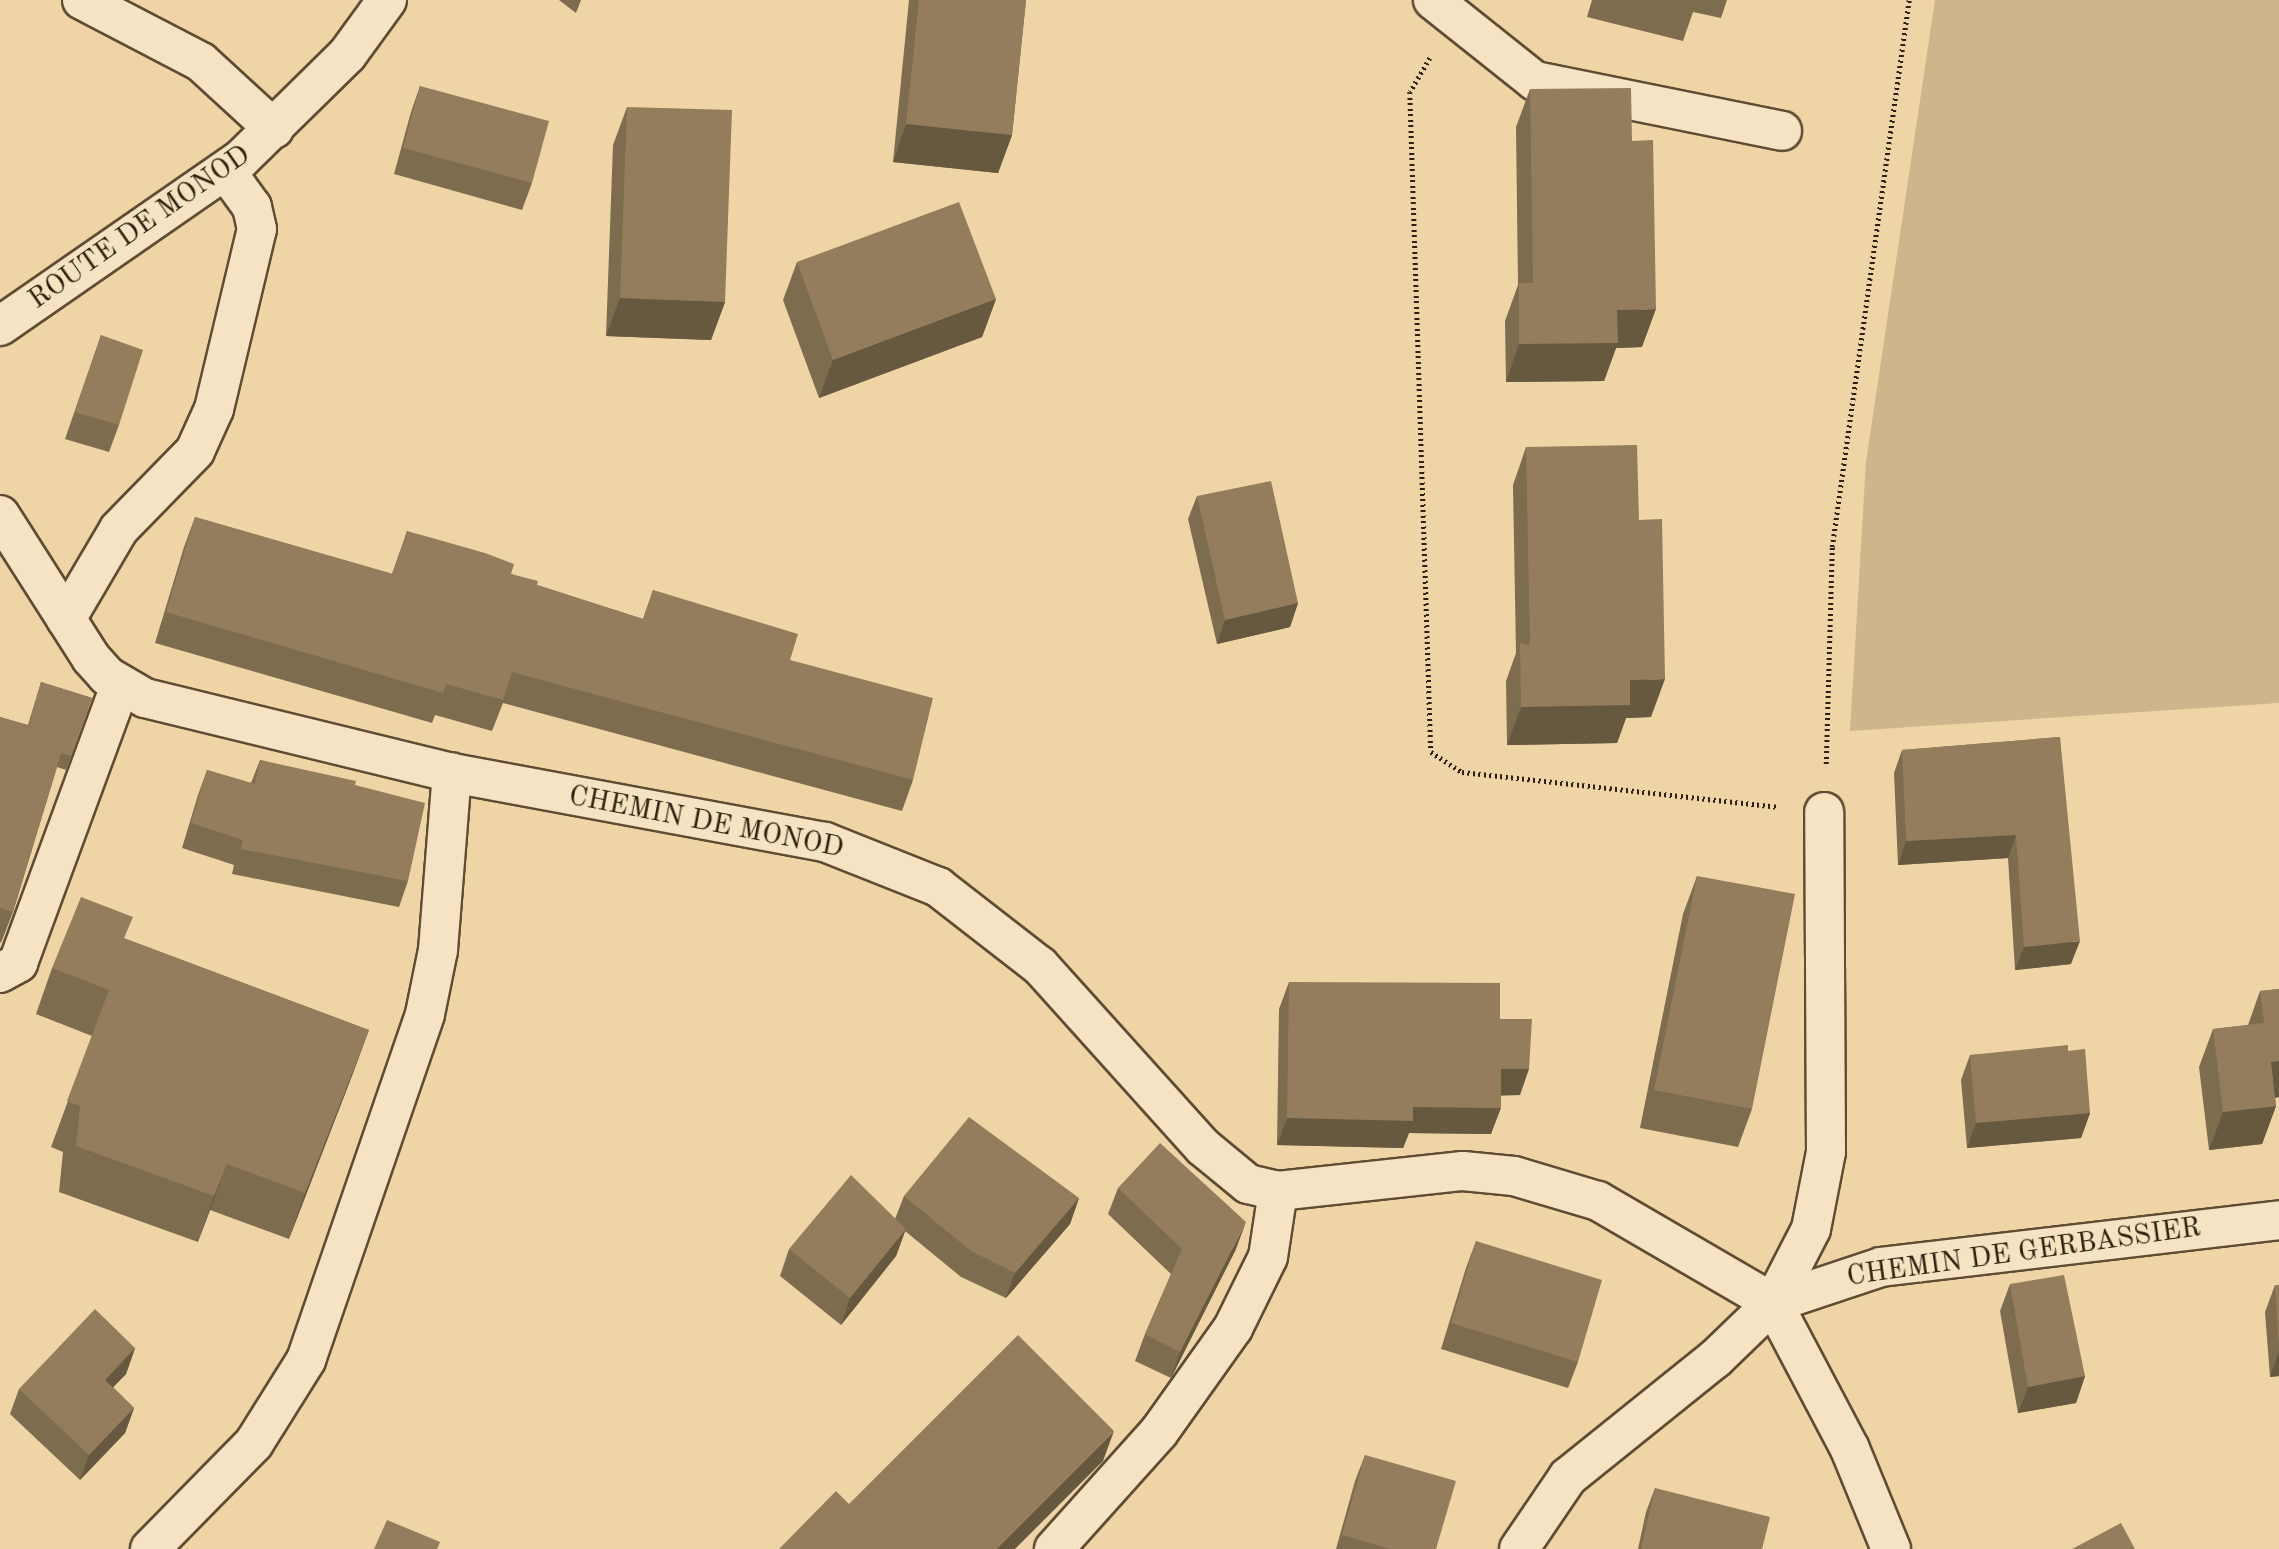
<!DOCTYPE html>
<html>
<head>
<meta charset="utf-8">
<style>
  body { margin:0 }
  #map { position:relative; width:2279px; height:1549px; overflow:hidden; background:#efd4a5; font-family:"Old Standard TT",serif }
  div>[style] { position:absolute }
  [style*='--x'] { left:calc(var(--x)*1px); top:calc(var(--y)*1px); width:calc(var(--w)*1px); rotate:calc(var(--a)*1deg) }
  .green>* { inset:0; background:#ceb58b }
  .path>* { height:4.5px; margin-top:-2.25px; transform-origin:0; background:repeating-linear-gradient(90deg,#2f1f0d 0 2px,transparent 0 5.5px) }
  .roads { filter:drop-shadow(2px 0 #5f4c33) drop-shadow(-2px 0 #5f4c33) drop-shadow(0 2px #5f4c33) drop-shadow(0 -2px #5f4c33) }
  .minor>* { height:38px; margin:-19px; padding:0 19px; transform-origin:19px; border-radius:19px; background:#f5e3c4 }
  .wall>* { inset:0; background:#7e6c4f }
  .shaded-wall>* { inset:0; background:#675840 }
  .building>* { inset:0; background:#937d5c }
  span { translate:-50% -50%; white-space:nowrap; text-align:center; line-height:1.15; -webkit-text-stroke:7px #f5e3c4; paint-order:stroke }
  .street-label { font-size:28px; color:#2f1f0d }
</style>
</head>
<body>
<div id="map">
  <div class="green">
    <div style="clip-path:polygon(1935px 0,2279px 0,2279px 703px,1850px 731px,1866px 462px)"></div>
  </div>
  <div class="path">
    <div style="--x:1430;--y:58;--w:39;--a:120"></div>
    <div style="--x:1410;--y:92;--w:660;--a:88.18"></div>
    <div style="--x:1431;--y:752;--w:37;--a:33"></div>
    <div style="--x:1462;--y:772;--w:317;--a:6.3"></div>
    <div style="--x:1826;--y:764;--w:217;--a:-88.4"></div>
    <div style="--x:1832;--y:547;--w:552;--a:-81.99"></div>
  </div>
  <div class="roads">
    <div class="minor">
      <div style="--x:82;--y:0;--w:134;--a:27.5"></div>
      <div style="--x:201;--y:62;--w:99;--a:42.5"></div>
      <div style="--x:1433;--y:0;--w:130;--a:38.5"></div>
      <div style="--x:1535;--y:81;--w:252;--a:11.4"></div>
      <div style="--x:0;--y:326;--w:292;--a:-34.7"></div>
      <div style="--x:240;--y:160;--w:150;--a:-44.5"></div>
      <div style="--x:347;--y:55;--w:68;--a:-54"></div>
      <div style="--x:0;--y:515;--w:169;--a:57.5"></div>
      <div style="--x:91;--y:658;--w:24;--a:48"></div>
      <div style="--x:107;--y:676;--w:44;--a:30.1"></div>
      <div style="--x:145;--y:698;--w:316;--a:13.7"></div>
      <div style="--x:452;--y:773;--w:379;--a:10.5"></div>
      <div style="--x:825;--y:842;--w:122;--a:21.7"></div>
      <div style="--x:938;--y:887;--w:129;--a:37.8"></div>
      <div style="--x:1040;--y:966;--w:244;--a:48"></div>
      <div style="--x:1203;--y:1147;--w:58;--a:39.4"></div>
      <div style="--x:1248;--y:1184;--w:31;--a:13"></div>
      <div style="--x:1278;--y:1191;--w:186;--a:-6.2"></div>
      <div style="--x:1463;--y:1171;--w:51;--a:5.6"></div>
      <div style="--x:1514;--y:1176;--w:88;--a:16.6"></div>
      <div style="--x:1598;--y:1201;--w:203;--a:30.2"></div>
      <div style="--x:1773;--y:1303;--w:165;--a:62.2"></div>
      <div style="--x:1850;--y:1449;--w:108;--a:67.7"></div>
      <div style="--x:66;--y:619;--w:104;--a:-59.5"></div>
      <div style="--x:119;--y:529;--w:109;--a:-45.7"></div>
      <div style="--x:195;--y:451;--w:46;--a:-65.7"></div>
      <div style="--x:214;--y:409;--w:185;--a:-76.6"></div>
      <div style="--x:257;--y:229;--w:23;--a:-103"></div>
      <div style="--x:252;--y:207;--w:44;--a:-125.8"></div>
      <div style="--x:0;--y:973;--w:21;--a:-29"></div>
      <div style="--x:18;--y:963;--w:295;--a:-69.8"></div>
      <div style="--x:1773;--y:1303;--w:114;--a:-18.4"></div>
      <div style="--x:1881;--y:1267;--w:401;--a:-6.7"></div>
      <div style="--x:150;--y:1549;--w:148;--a:-45.5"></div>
      <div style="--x:254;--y:1443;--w:98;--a:-57.9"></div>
      <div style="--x:306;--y:1360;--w:366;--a:-71"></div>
      <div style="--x:425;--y:1014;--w:65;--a:-78.5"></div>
      <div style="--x:438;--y:950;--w:178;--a:-85.5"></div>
      <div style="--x:1054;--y:1549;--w:157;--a:-48.1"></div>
      <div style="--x:1159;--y:1432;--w:128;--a:-54.6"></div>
      <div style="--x:1233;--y:1328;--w:79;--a:-63.8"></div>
      <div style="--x:1268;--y:1257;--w:67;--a:-81.4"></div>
      <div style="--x:1519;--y:1549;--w:87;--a:-55.8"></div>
      <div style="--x:1568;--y:1477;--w:189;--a:-38.8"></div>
      <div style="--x:1715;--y:1359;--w:81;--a:-44"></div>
      <div style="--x:1773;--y:1303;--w:83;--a:-62.8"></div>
      <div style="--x:1811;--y:1229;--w:78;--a:-79"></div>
      <div style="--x:1826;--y:1152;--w:340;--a:-90.3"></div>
    </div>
  </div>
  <div class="wall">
    <div style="clip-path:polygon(559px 0,581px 0,576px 13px)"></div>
    <div style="clip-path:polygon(909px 0,1026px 0,1012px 135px,998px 173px,893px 162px)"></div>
    <div style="clip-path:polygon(1592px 0,1727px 0,1721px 18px,1693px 12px,1683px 41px,1587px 17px)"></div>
    <div style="clip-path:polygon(420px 86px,532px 183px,522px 210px,394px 174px,411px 112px)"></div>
    <div style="clip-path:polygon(1530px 89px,1632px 141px,1642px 347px,1616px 348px,1604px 381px,1506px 382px,1505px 321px,1518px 285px,1516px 127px)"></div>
    <div style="clip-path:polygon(627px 107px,725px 302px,711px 340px,606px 336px,613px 145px)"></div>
    <div style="clip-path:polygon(797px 262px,996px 299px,982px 337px,819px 398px,783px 300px)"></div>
    <div style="clip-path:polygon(101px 335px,119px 425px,109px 452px,65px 439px)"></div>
    <div style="clip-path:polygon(1526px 447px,1639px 520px,1651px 717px,1626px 718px,1617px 743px,1507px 745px,1506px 681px,1516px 653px,1513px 485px)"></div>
    <div style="clip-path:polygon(1197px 496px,1298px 603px,1290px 627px,1217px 644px,1188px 519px)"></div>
    <div style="clip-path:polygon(195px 517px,392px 574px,407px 531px,511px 574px,537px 585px,643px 619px,653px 590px,790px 660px,913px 780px,902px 811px,503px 703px,492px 731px,435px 715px,432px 723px,155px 643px,184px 547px)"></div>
    <div style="clip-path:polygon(41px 682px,92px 698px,66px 770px,57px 767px,13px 912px,1px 943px,0 942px,0 717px,28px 725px)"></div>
    <div style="clip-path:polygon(2060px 737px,2071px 964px,2015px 970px,2008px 858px,1898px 865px,1894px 773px,1902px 750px)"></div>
    <div style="clip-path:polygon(260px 760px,355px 785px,408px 881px,399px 907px,232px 874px,234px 865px,182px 848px,198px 795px,207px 770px,251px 783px)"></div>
    <div style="clip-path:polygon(1697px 876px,1752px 1109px,1738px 1147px,1640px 1128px,1683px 914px)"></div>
    <div style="clip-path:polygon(125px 939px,369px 1030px,289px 1239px,210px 1210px,198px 1242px,59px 1192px,63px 1152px,51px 1147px,92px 1036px,36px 1014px,52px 968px)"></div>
    <div style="clip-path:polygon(1289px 982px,1500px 1019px,1520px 1095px,1501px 1095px,1491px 1134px,1409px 1133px,1403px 1148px,1277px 1145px,1279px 1009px)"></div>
    <div style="clip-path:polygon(2279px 989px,2279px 1097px,2275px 1098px,2276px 1106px,2262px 1144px,2209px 1150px,2199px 1067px,2213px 1029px,2248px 1025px,2260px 991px)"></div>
    <div style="clip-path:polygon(2068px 1051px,2090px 1113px,2081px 1138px,1967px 1148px,1961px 1080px,1970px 1055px)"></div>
    <div style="clip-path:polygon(1118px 1188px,1236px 1249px,1171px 1378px,1135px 1361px,1145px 1334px,1171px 1274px,1108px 1214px)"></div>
    <div style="clip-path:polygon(904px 1196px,1079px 1198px,1070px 1224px,1006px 1298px,961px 1277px,905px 1231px,896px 1256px,841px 1325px,780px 1276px,789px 1249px,895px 1219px)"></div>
    <div style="clip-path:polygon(1476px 1241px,1578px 1362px,1568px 1388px,1441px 1349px,1466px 1268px)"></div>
    <div style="clip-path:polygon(2010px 1284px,2085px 1376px,2076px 1403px,2018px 1413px,2000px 1311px)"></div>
    <div style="clip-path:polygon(2275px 1285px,2279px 1285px,2279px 1376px,2270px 1377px,2265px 1312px)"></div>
    <div style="clip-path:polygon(135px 1348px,126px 1374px,113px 1387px,134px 1408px,125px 1433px,80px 1480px,10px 1414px,19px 1389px)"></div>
    <div style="clip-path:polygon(1365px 1455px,1436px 1549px,1336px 1549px,1355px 1481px)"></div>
    <div style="clip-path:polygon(1655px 1488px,1762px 1549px,1638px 1549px,1646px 1512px)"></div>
  </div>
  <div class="shaded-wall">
    <div style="clip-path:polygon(906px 124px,1012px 135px,998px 173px,893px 162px)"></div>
    <div style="clip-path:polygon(620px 298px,725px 302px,711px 340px,606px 336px)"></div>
    <div style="clip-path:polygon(996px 299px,982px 337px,819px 398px,833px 360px)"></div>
    <div style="clip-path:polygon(1656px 309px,1642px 347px,1616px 348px,1604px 381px,1506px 382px,1519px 344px,1617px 310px)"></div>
    <div style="clip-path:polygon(1298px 603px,1290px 627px,1217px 644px,1225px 620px)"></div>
    <div style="clip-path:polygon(1665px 679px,1651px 717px,1626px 718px,1617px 743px,1507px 745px,1521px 707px,1630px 680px)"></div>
    <div style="clip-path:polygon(2016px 835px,2008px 858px,1898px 865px,1906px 841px)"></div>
    <div style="clip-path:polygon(2080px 941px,2071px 964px,2015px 970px,2024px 947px)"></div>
    <div style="clip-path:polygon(369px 1030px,352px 1076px,289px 1239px,305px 1193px)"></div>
    <div style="clip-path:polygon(2279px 1061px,2279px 1097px,2257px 1100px,2271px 1062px)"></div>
    <div style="clip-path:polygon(1501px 1069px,1529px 1069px,1520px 1095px,1491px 1096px)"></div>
    <div style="clip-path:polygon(2276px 1106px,2262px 1144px,2209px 1150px,2223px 1112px)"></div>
    <div style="clip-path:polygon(1413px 1107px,1501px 1108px,1491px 1134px,1409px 1133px,1403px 1148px,1277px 1145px,1287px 1118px)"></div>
    <div style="clip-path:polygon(2090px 1113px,2081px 1138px,1967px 1148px,1976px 1123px)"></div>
    <div style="clip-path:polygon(227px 1164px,210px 1210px,198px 1242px,214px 1196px)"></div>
    <div style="clip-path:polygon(1079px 1198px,1070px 1224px,1006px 1298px,1015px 1273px)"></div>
    <div style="clip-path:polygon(1246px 1222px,1236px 1249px,1171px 1378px,1180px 1352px)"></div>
    <div style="clip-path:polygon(906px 1229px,896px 1256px,841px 1325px,850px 1298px)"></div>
    <div style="clip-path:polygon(135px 1348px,126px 1374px,96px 1405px,105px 1380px)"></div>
    <div style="clip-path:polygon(2279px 1351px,2279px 1376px,2270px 1377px)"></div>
    <div style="clip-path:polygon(2085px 1376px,2076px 1403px,2018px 1413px,2028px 1387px)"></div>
    <div style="clip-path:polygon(134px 1408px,125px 1433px,80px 1480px,89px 1455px)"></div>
    <div style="clip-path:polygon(1114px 1431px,1103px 1461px,1015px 1549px,996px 1549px)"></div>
  </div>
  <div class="building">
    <div style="clip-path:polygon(919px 0,1026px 0,1012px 135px,906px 124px)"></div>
    <div style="clip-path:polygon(420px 86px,549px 121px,532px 183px,403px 148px)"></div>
    <div style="clip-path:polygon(1631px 88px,1632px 141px,1653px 140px,1656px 309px,1617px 310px,1618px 343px,1519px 344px,1519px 283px,1533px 283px,1530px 89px)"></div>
    <div style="clip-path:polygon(627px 107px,732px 110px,725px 302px,620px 298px)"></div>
    <div style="clip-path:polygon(959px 202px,996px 299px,833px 360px,797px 262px)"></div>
    <div style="clip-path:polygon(101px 335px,143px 350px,119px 425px,75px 412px)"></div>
    <div style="clip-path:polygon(1637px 445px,1639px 520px,1662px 519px,1665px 679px,1630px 680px,1630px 705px,1521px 707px,1520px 643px,1530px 645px,1526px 447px)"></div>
    <div style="clip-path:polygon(1271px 481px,1298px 603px,1225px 620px,1197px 496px)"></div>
    <div style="clip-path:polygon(195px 517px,393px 574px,407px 531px,485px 553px,514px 564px,511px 574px,538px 581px,537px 585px,643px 619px,653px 590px,798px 634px,790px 660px,933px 698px,913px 780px,512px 672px,503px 700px,446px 684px,443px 693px,166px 612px)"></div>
    <div style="clip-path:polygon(41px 682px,92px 698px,71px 756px,61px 753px,66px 737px,29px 726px)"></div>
    <div style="clip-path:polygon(0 717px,66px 737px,13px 912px,0 908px)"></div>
    <div style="clip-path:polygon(2060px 737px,2080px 941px,2024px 947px,2016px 835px,1906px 841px,1902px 750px)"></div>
    <div style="clip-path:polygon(260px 760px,356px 781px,355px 785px,425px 803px,408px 881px,241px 849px,243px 840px,191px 823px,207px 770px,255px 784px)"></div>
    <div style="clip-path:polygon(1697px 876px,1795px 894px,1752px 1109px,1654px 1090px)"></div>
    <div style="clip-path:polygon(81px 897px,133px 917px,124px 938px,369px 1030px,305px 1193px,227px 1164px,214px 1196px,76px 1146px,80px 1106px,67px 1101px,109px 990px,52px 968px)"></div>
    <div style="clip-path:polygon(1289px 982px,1500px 983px,1500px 1019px,1532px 1019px,1529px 1069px,1501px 1069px,1501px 1108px,1413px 1107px,1413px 1121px,1287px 1118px)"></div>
    <div style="clip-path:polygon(2279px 989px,2279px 1061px,2271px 1062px,2276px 1106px,2223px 1112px,2213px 1029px,2264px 1023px,2260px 991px)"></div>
    <div style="clip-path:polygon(2068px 1045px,2068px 1051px,2085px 1049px,2090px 1113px,1976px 1123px,1970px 1055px)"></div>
    <div style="clip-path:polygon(969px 1117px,1079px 1198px,1015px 1273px,971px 1251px,904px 1196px)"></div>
    <div style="clip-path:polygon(1160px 1143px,1246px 1222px,1180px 1352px,1145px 1334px,1182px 1249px,1118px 1188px)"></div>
    <div style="clip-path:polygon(851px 1175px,906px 1229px,850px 1298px,789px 1249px)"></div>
    <div style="clip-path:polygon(1476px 1241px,1602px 1280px,1578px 1362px,1451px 1323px)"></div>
    <div style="clip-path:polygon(2064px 1275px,2085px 1376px,2028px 1387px,2010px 1284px)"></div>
    <div style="clip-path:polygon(2275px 1285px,2279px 1285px,2279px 1348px)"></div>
    <div style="clip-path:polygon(95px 1309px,135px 1348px,105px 1380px,134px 1408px,89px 1455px,19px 1389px)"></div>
    <div style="clip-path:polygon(1018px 1335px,1114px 1431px,996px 1549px,779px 1549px,836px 1491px,849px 1504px)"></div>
    <div style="clip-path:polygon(1365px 1455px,1456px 1481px,1436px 1549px,1390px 1549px,1342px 1535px)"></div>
    <div style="clip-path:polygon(1655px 1488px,1770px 1517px,1762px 1549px,1641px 1549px)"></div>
    <div style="clip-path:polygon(387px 1520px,440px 1542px,437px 1549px,374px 1549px)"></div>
    <div style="clip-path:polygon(2121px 1523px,2135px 1549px,2072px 1549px)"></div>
  </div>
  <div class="street-label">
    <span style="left:140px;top:228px;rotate:-35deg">ROUTE DE MONOD</span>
    <span style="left:706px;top:823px;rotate:11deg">CHEMIN DE MONOD</span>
    <span style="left:2024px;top:1253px;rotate:-8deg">CHEMIN DE GERBASSIER</span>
  </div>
</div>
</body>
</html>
